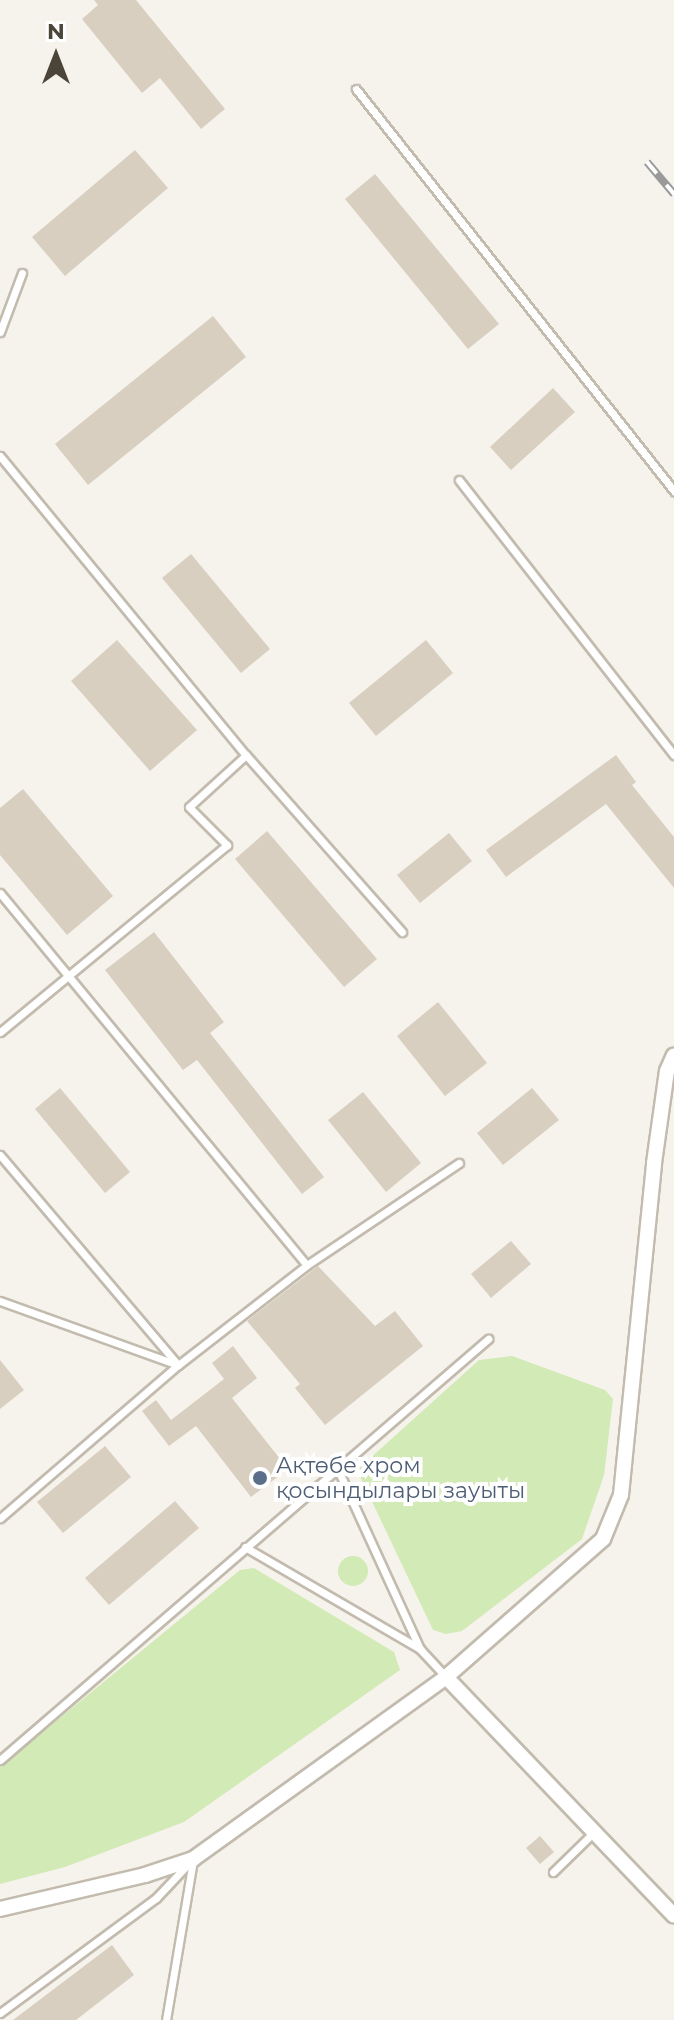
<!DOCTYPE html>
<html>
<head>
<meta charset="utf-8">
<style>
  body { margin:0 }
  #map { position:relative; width:674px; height:2020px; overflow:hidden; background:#f6f3ec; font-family:Montserrat,sans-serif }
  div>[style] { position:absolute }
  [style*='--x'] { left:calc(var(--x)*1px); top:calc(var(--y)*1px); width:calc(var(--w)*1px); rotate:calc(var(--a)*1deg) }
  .green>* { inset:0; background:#d2eab5 }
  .round { border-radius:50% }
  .building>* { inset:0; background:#d8cfc1 }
  .roads { filter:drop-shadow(2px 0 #c2bbae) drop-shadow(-2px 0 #c2bbae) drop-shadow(0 2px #c2bbae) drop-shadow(0 -2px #c2bbae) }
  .lane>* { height:7px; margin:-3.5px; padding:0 3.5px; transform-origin:3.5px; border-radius:3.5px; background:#fff }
  .street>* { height:14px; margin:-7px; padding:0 7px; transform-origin:7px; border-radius:7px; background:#fff }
  .rail>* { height:8px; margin-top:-4px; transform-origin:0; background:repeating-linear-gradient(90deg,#fff 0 15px,#9a9a9a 0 30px); box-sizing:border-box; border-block:2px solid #9a9a9a }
  .dots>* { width:22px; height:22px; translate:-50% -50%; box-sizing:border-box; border:4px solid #fff; border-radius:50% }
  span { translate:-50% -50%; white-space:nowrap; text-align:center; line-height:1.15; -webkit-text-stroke:8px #fff; paint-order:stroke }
  .service-label { font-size:22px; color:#4e5e75 }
  .left { translate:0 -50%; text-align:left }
  .north { position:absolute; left:16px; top:16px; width:80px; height:80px; -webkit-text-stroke:6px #fff; paint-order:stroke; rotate:0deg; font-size:22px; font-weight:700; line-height:32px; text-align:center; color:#4b4439 }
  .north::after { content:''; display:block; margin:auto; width:28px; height:36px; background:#4b4439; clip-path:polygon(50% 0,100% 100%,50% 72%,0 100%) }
</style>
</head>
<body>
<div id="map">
  <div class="green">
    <div style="clip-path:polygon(512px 1356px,605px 1390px,613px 1399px,604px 1475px,582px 1539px,462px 1631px,446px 1634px,433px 1630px,357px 1470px,479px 1360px)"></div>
    <div class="round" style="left:338px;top:1556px;width:30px;height:30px"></div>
    <div style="clip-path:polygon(254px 1568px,394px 1652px,400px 1670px,184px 1822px,65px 1867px,0 1884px,0 1767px,240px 1570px)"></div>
  </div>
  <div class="building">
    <div style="clip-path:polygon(94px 0,136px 0,225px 109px,201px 129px,160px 78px,142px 93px,82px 19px,98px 5px)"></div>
    <div style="clip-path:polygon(135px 150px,168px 188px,65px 276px,32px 237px)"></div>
    <div style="clip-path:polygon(375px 174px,499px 324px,468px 349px,345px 199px)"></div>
    <div style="clip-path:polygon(213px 316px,246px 357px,88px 485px,55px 444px)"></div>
    <div style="clip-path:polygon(553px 388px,575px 412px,511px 470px,490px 447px)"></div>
    <div style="clip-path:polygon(191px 554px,270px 649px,241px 673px,162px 578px)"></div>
    <div style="clip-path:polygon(117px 640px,197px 730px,150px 771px,71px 681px)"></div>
    <div style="clip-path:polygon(426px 640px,453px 673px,376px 736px,349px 703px)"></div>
    <div style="clip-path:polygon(616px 755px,636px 782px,632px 785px,674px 837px,674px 888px,606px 804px,506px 877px,486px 850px)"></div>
    <div style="clip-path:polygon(23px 789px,113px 896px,67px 935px,0 855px,0 808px)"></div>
    <div style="clip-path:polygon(267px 831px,377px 959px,344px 987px,235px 859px)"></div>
    <div style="clip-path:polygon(449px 833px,472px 861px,420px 903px,397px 875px)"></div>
    <div style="clip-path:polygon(154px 932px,224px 1022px,210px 1033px,324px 1177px,302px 1194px,197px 1060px,183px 1070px,105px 970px)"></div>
    <div style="clip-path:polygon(438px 1002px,487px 1063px,445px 1096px,397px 1036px)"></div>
    <div style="clip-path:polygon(60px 1088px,130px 1172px,105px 1193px,35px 1109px)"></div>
    <div style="clip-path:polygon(532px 1088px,559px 1120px,503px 1165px,477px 1133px)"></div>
    <div style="clip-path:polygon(363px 1092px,421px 1163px,386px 1192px,328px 1120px)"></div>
    <div style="clip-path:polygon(511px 1241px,531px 1264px,491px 1298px,471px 1274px)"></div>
    <div style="clip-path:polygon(318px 1266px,375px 1326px,395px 1311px,423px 1346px,325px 1425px,295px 1388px,300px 1384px,247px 1321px)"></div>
    <div style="clip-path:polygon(233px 1346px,257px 1378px,232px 1398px,288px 1469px,251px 1497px,196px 1426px,169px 1446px,142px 1411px,156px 1400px,171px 1420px,224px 1379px,212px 1363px)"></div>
    <div style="clip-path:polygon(0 1360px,24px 1390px,0 1409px)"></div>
    <div style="clip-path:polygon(105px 1446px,131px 1477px,63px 1533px,37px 1502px)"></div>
    <div style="clip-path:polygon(175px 1501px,199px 1528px,109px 1605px,85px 1578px)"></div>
    <div style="clip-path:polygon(540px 1836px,554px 1852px,540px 1864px,526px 1848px)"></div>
    <div style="clip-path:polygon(112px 1945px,134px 1975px,76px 2020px,13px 2020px)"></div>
  </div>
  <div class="roads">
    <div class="lane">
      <div style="--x:356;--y:89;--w:513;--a:51.65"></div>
      <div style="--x:0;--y:332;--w:63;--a:-69.6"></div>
      <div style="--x:0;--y:456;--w:387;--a:50.6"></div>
      <div style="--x:246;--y:755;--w:77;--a:137.6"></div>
      <div style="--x:189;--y:807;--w:54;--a:45"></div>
      <div style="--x:227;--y:845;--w:294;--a:140.5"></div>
      <div style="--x:459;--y:480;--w:349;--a:52"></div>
      <div style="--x:246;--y:755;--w:236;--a:48.6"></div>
      <div style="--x:0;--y:893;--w:482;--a:50.5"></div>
      <div style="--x:307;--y:1265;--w:163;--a:142.2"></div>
      <div style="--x:178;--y:1365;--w:189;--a:-160.2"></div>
      <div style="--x:0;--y:1155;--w:275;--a:49.7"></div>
      <div style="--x:178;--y:1365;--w:235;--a:139.3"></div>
      <div style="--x:307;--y:1265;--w:183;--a:-33.9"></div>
      <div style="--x:245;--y:1547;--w:203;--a:30.2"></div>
      <div style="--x:420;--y:1649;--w:199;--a:-114.6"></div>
      <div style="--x:420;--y:1649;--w:38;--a:47"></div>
      <div style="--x:0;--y:1760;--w:645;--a:-40.78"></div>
      <div style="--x:553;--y:1872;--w:57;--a:-44.3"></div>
      <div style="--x:0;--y:2013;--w:194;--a:-36.4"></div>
      <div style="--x:156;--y:1898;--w:48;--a:-46.7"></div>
      <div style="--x:166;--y:2020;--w:162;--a:-80.4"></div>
    </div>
    <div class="street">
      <div style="--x:446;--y:1677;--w:330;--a:46.3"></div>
      <div style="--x:0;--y:1909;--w:149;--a:-13.2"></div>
      <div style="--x:145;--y:1875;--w:51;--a:-18.4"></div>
      <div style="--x:193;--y:1859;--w:312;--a:-35.7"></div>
      <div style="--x:446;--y:1677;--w:209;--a:-41.3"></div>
      <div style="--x:603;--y:1539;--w:48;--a:-67.8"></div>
      <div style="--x:621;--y:1495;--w:334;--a:-84.3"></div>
      <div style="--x:654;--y:1163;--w:93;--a:-82"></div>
      <div style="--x:667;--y:1071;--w:17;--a:-66"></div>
    </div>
  </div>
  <div class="rail">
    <div style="--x:647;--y:162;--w:42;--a:49.8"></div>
  </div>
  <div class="dots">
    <div style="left:260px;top:1478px;background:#5c6f8a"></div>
  </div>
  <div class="service-label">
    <span class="left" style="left:276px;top:1478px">Ақтөбе хром<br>қосындылары зауыты</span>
  </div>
  <div class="north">N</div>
</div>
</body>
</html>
